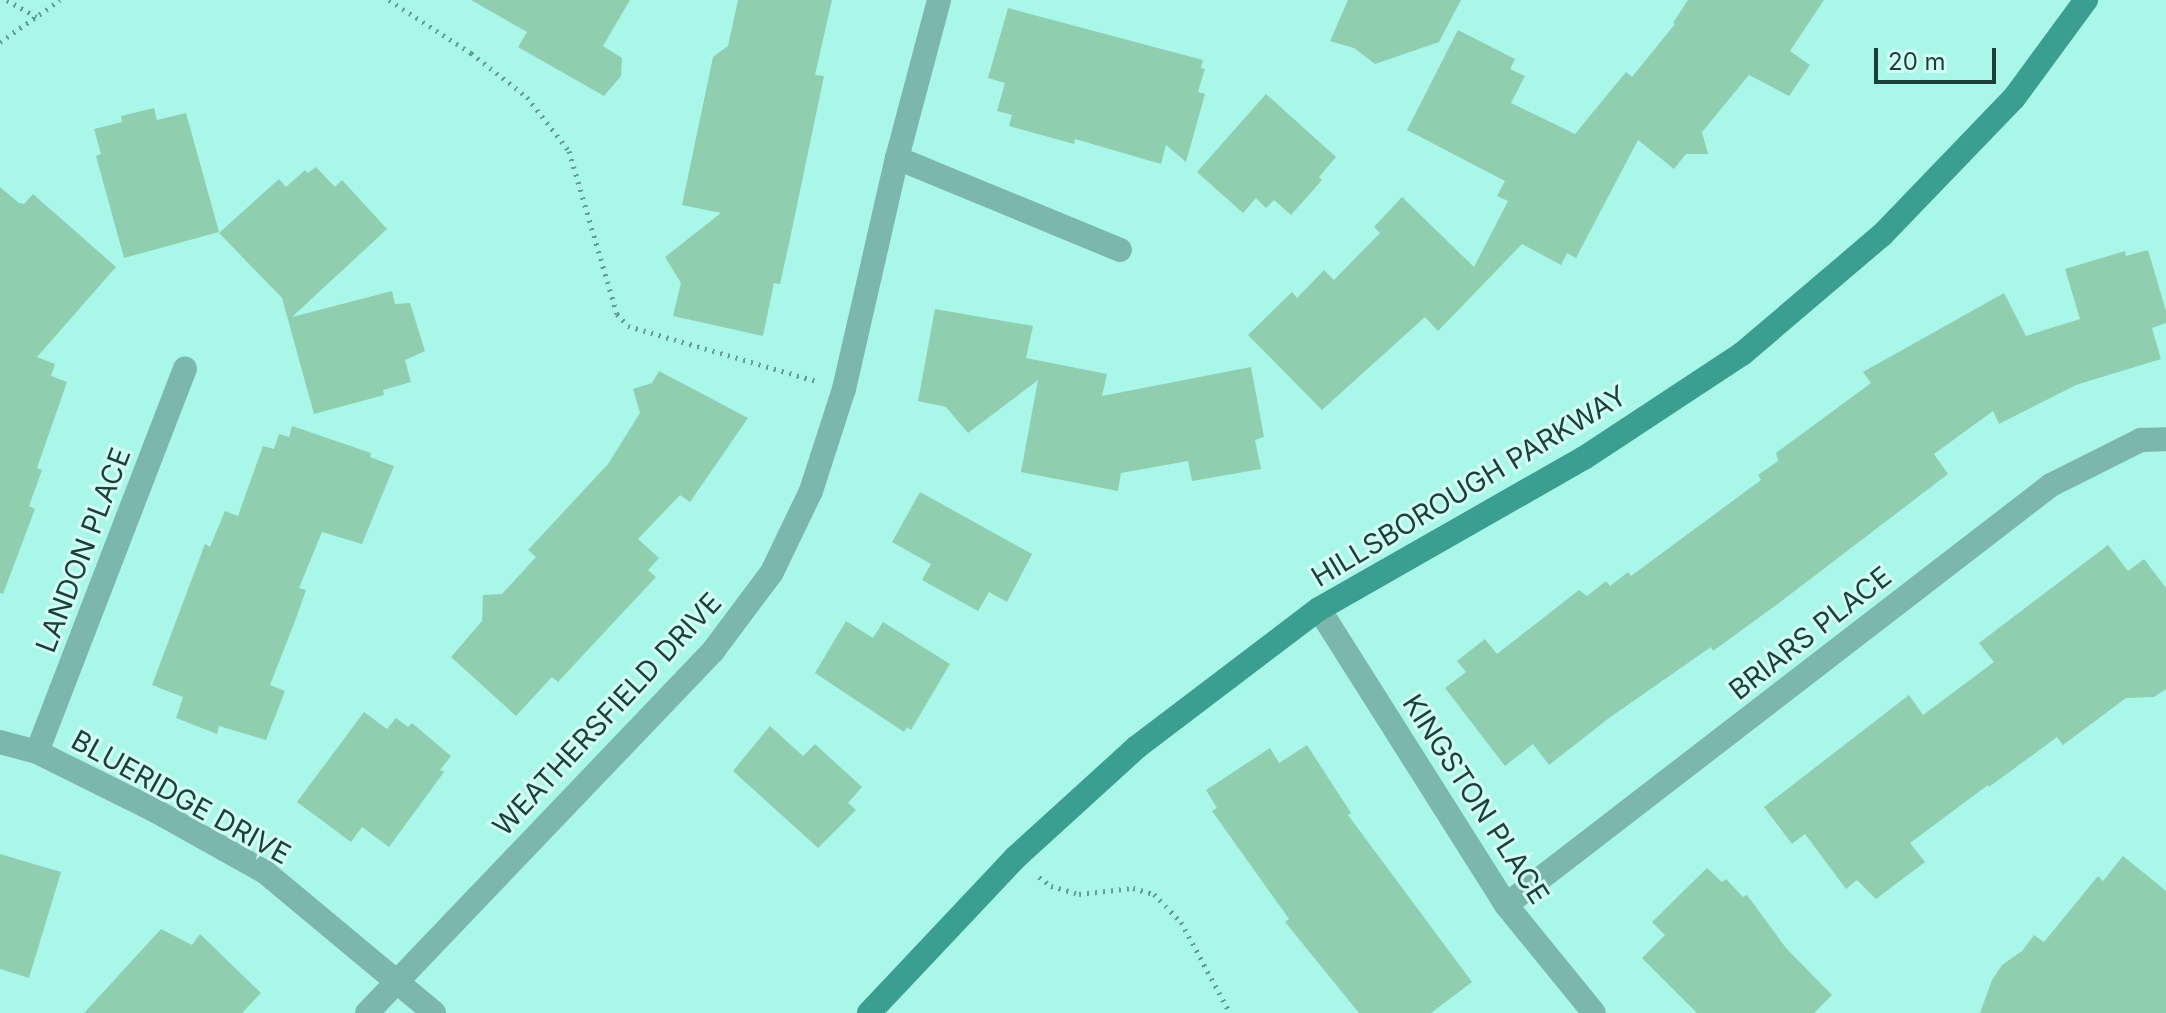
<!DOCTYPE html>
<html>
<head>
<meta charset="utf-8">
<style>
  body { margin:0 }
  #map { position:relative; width:2166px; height:1013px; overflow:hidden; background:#a9f7e9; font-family:Inter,sans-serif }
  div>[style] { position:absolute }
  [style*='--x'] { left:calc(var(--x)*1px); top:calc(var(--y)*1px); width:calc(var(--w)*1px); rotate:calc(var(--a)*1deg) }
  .building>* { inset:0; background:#8fcfaf }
  .path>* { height:5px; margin-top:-2.5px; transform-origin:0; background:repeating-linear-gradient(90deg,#659d93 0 2px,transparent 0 8px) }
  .street>* { height:24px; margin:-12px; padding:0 12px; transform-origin:12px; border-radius:12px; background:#7cb7ad }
  .secondary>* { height:24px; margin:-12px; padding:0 12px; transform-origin:12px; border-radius:12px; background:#3a9f91 }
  span { translate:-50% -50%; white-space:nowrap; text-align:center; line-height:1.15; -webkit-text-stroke:6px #d1fef5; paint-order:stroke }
  .street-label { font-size:28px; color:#1e3f39 }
  .scale { position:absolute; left:1874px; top:48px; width:122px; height:36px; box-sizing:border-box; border:4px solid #1e3f39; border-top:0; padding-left:10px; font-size:24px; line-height:28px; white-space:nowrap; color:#1e3f39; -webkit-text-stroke:6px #d1fef5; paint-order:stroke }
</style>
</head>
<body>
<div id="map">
  <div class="building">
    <div style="clip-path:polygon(471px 0,630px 0,603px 46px,622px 58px,621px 76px,604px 96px,518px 47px,527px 32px)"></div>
    <div style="clip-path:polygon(738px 0,832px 0,815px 75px,824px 76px,790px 239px,780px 284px,774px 283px,763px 336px,673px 316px,681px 283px,665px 257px,721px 213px,682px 205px,713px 57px,728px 46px)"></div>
    <div style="clip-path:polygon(1348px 0,1461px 0,1439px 42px,1375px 64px,1354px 48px,1330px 41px)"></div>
    <div style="clip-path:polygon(1688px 0,1824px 0,1790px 51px,1810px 65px,1789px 96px,1749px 75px,1702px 132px,1708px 154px,1686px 154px,1674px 169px,1638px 140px,1576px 258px,1567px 253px,1561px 265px,1522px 244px,1438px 331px,1425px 317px,1322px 410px,1248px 335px,1292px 292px,1297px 298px,1324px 270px,1334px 280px,1380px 233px,1374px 227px,1402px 197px,1474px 267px,1508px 201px,1497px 196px,1505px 181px,1407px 130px,1458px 30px,1515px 59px,1510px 69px,1525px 76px,1511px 103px,1575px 134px,1626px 72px,1632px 77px,1675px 24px,1673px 23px)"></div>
    <div style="clip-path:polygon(1008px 8px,1203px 60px,1201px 68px,1205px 69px,1198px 92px,1205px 94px,1186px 162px,1166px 145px,1161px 164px,1075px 139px,1074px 144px,1009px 126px,1012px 115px,997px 111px,1005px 83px,988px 78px)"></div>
    <div style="clip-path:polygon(1266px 94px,1336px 157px,1319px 177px,1322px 180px,1291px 215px,1274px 200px,1266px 208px,1256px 198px,1243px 213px,1197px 172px)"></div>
    <div style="clip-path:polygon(154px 108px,157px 120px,186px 113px,219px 232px,124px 258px,96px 156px,101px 154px,94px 129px,122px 122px,121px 116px)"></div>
    <div style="clip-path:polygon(316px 167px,335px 187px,342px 180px,387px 229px,292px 317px,392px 291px,395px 304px,410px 303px,425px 351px,405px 360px,411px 382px,383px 390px,384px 395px,314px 414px,282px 298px,219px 233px,279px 179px,286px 187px,305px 170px,308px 173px)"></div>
    <div style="clip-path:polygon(0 187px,19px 203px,24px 204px,33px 194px,116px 267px,37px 357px,55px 364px,51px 376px,67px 382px,37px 468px,42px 470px,29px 506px,35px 509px,3px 594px,0 593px)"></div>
    <div style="clip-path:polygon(2148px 250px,2166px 311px,2166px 323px,2152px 328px,2161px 359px,2076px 385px,1999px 424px,1993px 411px,1934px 454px,1948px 474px,1779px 603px,1713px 651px,1711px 647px,1609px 718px,1549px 765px,1533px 744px,1505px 766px,1445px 688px,1466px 672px,1457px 661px,1485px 639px,1497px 654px,1579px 590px,1587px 596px,1606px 581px,1610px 586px,1628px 572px,1631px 576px,1761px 480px,1758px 475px,1778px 461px,1776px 453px,1871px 383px,1863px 372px,2004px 293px,2026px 336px,2080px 319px,2065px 269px,2125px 251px,2126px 256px)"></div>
    <div style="clip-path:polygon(935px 309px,1033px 326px,1026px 358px,1107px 374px,1102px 396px,1251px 367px,1264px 437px,1255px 440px,1261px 469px,1192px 481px,1188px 461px,1121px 473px,1118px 491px,1021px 472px,1038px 380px,968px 433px,946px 407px,918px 401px)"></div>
    <div style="clip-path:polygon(659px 371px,748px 418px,690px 502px,680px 495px,638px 539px,659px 558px,648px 570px,656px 577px,558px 682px,552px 677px,516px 716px,451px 657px,482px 621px,483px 595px,502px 594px,536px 557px,528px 550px,608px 464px,640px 413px,633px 389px,652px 383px)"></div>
    <div style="clip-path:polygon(292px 426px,371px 453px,370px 457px,394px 466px,362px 544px,322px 532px,299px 588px,306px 590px,295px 621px,270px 685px,285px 691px,266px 740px,219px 726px,217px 734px,176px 718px,183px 697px,152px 685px,205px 544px,210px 547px,225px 511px,238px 516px,263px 446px,274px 449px,279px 434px,289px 437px)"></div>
    <div style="clip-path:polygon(920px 492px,1032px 554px,1007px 602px,989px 592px,978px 611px,922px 580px,931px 564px,892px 542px)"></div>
    <div style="clip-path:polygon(2108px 545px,2128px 571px,2144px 559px,2166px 588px,2166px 689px,2154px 697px,2126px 698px,2063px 745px,2057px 737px,1989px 787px,1988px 785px,1910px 843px,1925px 862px,1876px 899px,1857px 880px,1846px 889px,1805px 834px,1792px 844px,1764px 807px,1909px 695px,1923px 715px,1994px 662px,1979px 643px)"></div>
    <div style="clip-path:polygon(846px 621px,873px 638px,883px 622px,950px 664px,911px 730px,907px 727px,904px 732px,815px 673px)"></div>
    <div style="clip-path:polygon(364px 712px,387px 729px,396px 718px,408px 727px,412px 723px,451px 756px,440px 770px,444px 772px,389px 847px,362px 827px,351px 842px,297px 802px)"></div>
    <div style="clip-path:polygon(770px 726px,803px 756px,815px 744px,862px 787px,848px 803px,856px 810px,818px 848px,733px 771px)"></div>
    <div style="clip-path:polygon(1307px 745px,1351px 813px,1348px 815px,1472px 982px,1431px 1013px,1359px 1013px,1285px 922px,1289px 919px,1212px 811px,1217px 808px,1206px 790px,1270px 748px,1279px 763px)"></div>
    <div style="clip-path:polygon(0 854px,61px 872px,29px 978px,0 969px)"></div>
    <div style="clip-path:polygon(2123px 856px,2166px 891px,2166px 1013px,1980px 1013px,1992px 980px,2002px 965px,2022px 951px,2034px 935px,2044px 942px,2098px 876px,2103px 881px)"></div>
    <div style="clip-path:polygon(1707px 868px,1722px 882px,1726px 879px,1743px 897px,1747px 895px,1786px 948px,1832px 995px,1814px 1013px,1697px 1013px,1642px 958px,1665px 935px,1652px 922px)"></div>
    <div style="clip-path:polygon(161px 929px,192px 945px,200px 934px,261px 993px,242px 1013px,84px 1013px)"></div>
  </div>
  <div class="path">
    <div style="--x:7;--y:0;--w:34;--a:30"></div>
    <div style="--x:389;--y:0;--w:98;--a:32.9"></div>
    <div style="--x:471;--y:53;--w:71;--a:38.2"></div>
    <div style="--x:527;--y:97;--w:68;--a:52.1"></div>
    <div style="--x:569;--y:151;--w:170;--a:73.6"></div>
    <div style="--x:617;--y:314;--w:16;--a:47"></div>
    <div style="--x:628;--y:326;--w:196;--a:16.3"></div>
    <div style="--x:0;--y:42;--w:73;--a:-35"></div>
    <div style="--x:1039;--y:877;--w:15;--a:37"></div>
    <div style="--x:1051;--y:886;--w:29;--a:16"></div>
    <div style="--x:1079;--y:894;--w:54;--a:-6.3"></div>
    <div style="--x:1133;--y:888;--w:22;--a:16"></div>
    <div style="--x:1154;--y:894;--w:39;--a:46"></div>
    <div style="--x:1181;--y:922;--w:103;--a:61.7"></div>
  </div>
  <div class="street">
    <div style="--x:897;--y:158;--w:241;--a:22.4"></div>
    <div style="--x:1319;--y:609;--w:350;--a:57.7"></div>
    <div style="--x:1506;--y:905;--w:139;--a:50.8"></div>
    <div style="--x:0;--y:742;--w:38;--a:15"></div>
    <div style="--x:37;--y:752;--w:131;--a:26.4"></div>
    <div style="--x:154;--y:810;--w:127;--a:29.2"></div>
    <div style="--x:265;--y:872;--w:220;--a:39.8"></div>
    <div style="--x:37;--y:752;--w:411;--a:-68.9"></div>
    <div style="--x:1506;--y:905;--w:688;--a:-37.62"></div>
    <div style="--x:2051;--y:485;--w:101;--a:-26.6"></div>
    <div style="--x:2141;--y:440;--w:25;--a:-2"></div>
    <div style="--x:367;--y:1013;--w:501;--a:-46.29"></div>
    <div style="--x:713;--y:651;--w:99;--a:-53.2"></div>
    <div style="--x:772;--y:572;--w:90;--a:-64.3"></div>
    <div style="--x:811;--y:491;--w:107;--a:-72.1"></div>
    <div style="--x:844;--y:389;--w:237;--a:-77.1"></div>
    <div style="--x:897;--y:158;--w:163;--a:-75.1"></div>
  </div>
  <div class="secondary">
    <div style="--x:869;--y:1013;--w:213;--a:-46.7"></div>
    <div style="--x:1015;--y:858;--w:165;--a:-42.3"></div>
    <div style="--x:1137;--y:747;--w:228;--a:-37.2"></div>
    <div style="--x:1319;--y:609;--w:305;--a:-29.7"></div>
    <div style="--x:1584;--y:458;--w:189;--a:-33.4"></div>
    <div style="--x:1742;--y:354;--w:184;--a:-40.4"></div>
    <div style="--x:1882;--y:235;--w:190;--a:-46.1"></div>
    <div style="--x:2014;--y:98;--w:122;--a:-53.7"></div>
  </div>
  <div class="street-label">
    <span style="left:1469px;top:486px;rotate:-31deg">HILLSBOROUGH PARKWAY</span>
    <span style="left:83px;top:550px;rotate:-69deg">LANDON PLACE</span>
    <span style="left:1810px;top:633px;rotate:-38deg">BRIARS PLACE</span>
    <span style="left:607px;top:714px;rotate:-47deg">WEATHERSFIELD DRIVE</span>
    <span style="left:181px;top:797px;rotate:29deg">BLUERIDGE DRIVE</span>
    <span style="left:1476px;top:799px;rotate:57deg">KINGSTON PLACE</span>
  </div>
  <div class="scale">20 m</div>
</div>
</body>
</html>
